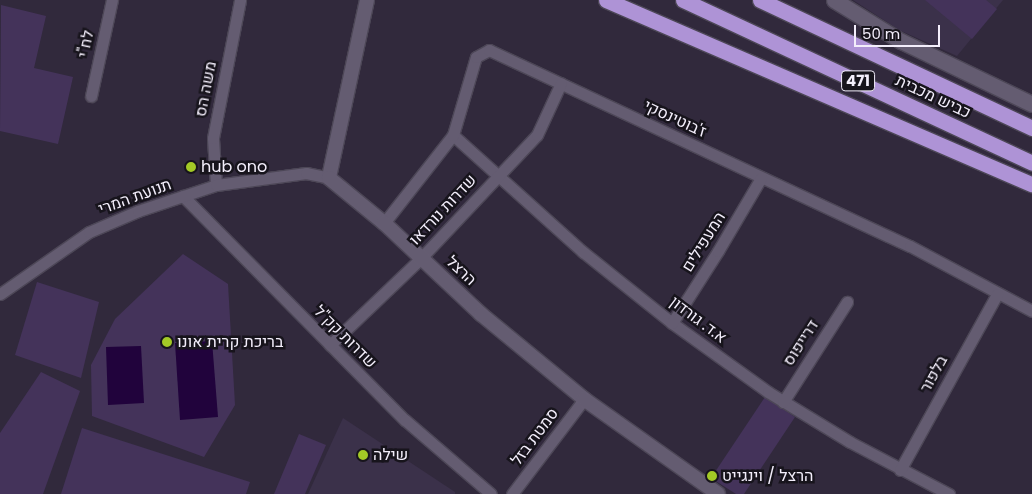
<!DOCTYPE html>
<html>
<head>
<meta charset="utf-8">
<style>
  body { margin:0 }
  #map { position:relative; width:1032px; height:494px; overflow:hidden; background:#31293c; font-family:Poppins,Heebo,sans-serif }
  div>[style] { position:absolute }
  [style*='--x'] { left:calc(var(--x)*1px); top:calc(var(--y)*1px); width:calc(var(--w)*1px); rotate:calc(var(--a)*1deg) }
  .built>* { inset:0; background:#3b314a }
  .green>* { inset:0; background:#44335a }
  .water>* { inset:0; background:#21033c }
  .roads { filter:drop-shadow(1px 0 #4d4757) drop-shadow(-1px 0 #4d4757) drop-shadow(0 1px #4d4757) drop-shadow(0 -1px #4d4757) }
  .minor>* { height:11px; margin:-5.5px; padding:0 5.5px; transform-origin:5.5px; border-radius:5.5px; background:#645c71 }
  .tertiary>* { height:14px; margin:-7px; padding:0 7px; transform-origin:7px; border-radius:7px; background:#645c71 }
  .secondary>* { height:15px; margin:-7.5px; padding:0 7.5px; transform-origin:7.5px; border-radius:7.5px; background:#645c71 }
  .motorway>* { height:15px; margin:-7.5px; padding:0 7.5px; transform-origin:7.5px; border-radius:7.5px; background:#ae93d6 }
  .dots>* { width:14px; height:14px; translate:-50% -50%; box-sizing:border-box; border:2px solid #17141c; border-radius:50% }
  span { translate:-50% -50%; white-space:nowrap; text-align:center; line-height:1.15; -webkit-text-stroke:5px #17141c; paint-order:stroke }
  .shield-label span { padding:1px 4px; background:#17141c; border:1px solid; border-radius:4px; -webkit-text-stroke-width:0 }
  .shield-label { font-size:15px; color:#f3eefb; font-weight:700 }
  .street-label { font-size:16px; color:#f3eefb }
  .poi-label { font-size:16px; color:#f3eefb }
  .left { translate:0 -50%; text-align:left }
  .scale { position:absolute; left:854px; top:25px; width:86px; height:22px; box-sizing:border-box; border:2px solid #f3eefb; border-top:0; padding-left:6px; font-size:15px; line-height:18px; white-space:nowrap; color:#f3eefb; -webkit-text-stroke:4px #17141c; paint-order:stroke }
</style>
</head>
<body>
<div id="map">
  <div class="built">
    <div style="clip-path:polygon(853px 0,1003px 0,957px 56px,899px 30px)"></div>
    <div style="clip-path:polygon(343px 418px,455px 492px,455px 494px,308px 494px)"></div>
  </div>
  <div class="green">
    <div style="clip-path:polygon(925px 0,986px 0,997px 9px,972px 39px)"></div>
    <div style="clip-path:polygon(1px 5px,46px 16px,34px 68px,73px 77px,58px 144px,0 131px)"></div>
    <div style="clip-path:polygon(183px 254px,228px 284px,235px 405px,204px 457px,92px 416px,91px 365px,115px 319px)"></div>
    <div style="clip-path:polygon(37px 282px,99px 302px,81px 378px,15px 355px)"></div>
    <div style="clip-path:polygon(41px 372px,80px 391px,43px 494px,0 494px,0 433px)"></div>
    <div style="clip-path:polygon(765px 397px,795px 417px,744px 494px,736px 494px,711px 478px)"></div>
    <div style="clip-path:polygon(82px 428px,250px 482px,246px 494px,61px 494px)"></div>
    <div style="clip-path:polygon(299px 434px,326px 445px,305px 494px,274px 494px)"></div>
  </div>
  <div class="water">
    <div style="clip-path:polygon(212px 341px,218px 417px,180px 420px,175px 343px)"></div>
    <div style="clip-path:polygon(141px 346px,144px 403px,108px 405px,106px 347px)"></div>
  </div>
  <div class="roads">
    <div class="minor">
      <div style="--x:91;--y:96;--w:98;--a:-77.7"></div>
      <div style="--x:453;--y:135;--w:175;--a:42"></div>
      <div style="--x:583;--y:252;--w:114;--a:38.6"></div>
      <div style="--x:672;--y:323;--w:118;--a:35.7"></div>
      <div style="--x:768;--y:392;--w:96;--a:31.4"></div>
      <div style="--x:850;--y:442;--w:112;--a:27.7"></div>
      <div style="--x:216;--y:185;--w:47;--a:-93.7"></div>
      <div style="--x:213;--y:138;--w:141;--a:-78.9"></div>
      <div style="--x:183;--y:196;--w:315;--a:45.3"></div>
      <div style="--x:405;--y:420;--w:113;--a:40.7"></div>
      <div style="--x:384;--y:223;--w:112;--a:-51.9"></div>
      <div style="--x:453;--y:135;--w:81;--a:-73.6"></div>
      <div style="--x:476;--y:57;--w:15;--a:-28"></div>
      <div style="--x:489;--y:50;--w:464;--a:25"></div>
      <div style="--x:910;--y:246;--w:138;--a:28"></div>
      <div style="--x:0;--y:294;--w:108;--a:-34.9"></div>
      <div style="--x:89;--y:232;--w:53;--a:-23.2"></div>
      <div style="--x:138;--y:211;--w:82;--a:-18.4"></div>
      <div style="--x:216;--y:185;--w:91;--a:-7.6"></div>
      <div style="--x:306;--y:173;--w:24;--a:12"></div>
      <div style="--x:672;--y:323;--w:85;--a:-57.4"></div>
      <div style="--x:718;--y:251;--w:85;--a:-59.5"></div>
      <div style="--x:330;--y:345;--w:126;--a:-43.7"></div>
      <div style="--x:421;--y:258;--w:169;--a:-46.7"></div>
      <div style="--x:537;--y:135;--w:57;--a:-65.2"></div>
      <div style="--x:783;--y:402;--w:119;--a:-57.4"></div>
      <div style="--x:900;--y:470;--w:201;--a:-61.1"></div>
      <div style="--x:512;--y:494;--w:119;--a:-52.8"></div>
    </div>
    <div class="tertiary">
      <div style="--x:367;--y:0;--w:182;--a:102.1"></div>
      <div style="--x:329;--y:178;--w:71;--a:39.3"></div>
      <div style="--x:384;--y:223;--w:133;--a:43.2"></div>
      <div style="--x:481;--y:314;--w:134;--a:39.5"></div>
      <div style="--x:584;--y:399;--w:164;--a:35.3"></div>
    </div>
    <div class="secondary">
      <div style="--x:834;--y:0;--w:79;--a:31.5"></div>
      <div style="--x:901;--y:41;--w:145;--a:25.7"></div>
    </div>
    <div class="motorway">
      <div style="--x:606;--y:0;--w:464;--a:23.4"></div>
      <div style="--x:683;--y:0;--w:385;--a:25"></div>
      <div style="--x:760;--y:0;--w:301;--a:25.2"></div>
    </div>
  </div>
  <div class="dots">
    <div style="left:191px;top:167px;background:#a3c926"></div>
    <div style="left:167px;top:342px;background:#a3c926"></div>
    <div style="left:363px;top:455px;background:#a3c926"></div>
    <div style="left:712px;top:476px;background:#a3c926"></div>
  </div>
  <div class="shield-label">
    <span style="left:858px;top:81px">471</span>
  </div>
  <div class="street-label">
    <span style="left:86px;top:44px;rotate:-78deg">לח"י</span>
    <span style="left:206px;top:89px;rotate:-79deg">משה הס</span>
    <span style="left:933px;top:97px;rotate:25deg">כביש מכבית</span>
    <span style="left:675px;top:119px;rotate:25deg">ז'בוטינסקי</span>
    <span style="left:135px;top:197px;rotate:-20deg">תנועת המרי</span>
    <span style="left:443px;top:210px;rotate:-47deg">שדרות נורדאו</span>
    <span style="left:704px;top:242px;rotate:-58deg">המעפילים</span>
    <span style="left:461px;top:271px;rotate:43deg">הרצל</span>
    <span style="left:698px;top:320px;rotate:37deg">א.ד. גורדון</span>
    <span style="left:345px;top:337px;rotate:45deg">שדרות קק"ל</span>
    <span style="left:801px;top:343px;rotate:-57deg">דרייפוס</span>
    <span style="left:934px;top:374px;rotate:-61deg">בלפור</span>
    <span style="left:535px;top:437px;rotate:-53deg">סמטת בזל</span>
  </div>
  <div class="poi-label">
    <span class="left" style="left:201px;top:167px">hub ono</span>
    <span class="left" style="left:177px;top:342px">בריכת קרית אונו</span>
    <span class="left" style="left:373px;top:455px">שילה</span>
    <span class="left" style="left:722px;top:476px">הרצל / וינגייט</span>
  </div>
  <div class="scale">50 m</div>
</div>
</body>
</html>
